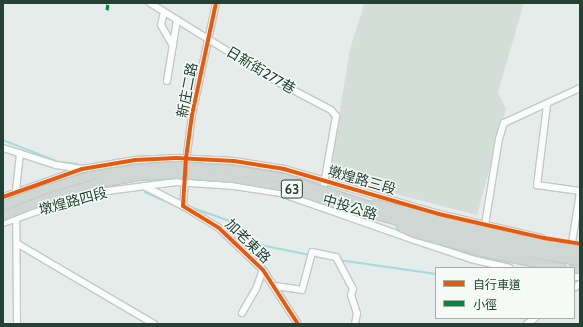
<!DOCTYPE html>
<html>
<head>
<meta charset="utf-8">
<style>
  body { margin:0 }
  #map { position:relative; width:583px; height:327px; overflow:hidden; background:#e6ece9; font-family:Cabin,"Noto Sans TC",sans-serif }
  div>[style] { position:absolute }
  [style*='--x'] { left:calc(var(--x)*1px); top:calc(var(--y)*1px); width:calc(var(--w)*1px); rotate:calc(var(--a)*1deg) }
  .built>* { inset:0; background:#d4ded8 }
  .stream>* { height:1.5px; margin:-0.75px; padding:0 0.75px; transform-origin:0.75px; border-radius:0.75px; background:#a4dbdc }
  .roads { filter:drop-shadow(1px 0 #c3c9c6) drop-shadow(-1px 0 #c3c9c6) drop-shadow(0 1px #c3c9c6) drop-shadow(0 -1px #c3c9c6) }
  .minor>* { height:6px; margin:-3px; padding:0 3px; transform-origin:3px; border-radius:3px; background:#fbfcfc }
  .major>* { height:8px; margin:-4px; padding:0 4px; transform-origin:4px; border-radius:4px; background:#ced7d4 }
  .bridges { filter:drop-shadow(1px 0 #c1cbc7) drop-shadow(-1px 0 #c1cbc7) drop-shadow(0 1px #c1cbc7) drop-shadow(0 -1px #c1cbc7) }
  .major-bridge>* { height:8px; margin:-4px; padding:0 4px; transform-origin:4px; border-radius:4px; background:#ced7d4 }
  .quiet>* { height:3px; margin-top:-1.5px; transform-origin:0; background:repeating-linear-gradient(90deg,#00873e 0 6px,transparent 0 9px) }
  .cycleway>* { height:4px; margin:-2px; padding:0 2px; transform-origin:2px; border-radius:2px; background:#e8590c }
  span { translate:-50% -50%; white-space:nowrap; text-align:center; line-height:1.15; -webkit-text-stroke:3px #f5faf7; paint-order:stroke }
  .shield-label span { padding:1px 3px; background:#f5faf7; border:1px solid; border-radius:3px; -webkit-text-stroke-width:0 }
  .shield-label { font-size:13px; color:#214235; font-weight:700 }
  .street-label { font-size:14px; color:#214235 }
  .frame { position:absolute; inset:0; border:4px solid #214235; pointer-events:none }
  .legend { position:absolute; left:435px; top:267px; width:140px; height:52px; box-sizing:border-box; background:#f5faf7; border:1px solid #a0b0a9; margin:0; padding:5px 7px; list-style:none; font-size:12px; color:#214235 }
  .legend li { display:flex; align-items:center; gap:8px; height:20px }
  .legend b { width:20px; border:1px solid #a0b0a9 }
</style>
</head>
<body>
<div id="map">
  <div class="built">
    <div style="clip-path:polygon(361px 3px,524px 3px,498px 92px,506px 109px,477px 215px,329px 177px,350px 49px,364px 5px)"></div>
  </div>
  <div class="stream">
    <div style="--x:3;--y:140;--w:60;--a:21.4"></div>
    <div style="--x:59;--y:162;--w:18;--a:6"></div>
    <div style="--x:145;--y:192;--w:32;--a:24"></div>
    <div style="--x:190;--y:207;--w:49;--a:19.2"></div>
    <div style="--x:236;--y:223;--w:24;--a:48"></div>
    <div style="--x:252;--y:241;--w:10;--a:24"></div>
    <div style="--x:261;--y:245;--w:50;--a:11.5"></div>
    <div style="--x:314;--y:256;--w:14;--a:8"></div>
    <div style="--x:339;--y:260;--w:98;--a:8.2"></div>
  </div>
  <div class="roads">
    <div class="minor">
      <div style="--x:150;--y:3;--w:148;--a:31.8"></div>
      <div style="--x:276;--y:81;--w:62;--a:27.8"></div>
      <div style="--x:331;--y:110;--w:8;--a:50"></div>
      <div style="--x:336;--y:116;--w:80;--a:100"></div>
      <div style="--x:164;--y:12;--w:13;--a:103"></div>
      <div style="--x:161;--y:25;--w:24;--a:60"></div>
      <div style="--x:167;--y:81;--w:62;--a:-80.7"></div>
      <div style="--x:547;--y:105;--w:81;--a:97.1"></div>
      <div style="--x:537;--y:185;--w:43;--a:7.9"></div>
      <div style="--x:3;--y:148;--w:56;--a:17.8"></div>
      <div style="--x:56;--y:165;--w:40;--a:8.5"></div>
      <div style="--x:96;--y:171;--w:8;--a:23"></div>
      <div style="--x:186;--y:162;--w:47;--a:-82.7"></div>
      <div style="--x:192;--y:115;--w:115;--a:-77.9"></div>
      <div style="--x:185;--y:179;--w:27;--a:94"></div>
      <div style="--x:183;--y:206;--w:42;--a:31.4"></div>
      <div style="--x:219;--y:228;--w:61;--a:43.7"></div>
      <div style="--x:263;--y:270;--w:64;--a:57.1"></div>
      <div style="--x:144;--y:186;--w:44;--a:27.1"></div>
      <div style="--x:3;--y:197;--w:84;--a:-19.5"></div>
      <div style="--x:82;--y:169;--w:54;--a:-9.6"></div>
      <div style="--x:135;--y:160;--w:41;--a:-2.8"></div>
      <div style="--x:176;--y:158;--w:58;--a:3"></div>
      <div style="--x:234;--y:161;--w:51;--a:9.1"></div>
      <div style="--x:284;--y:169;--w:161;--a:16.2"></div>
      <div style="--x:439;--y:214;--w:105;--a:13.2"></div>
      <div style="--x:3;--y:223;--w:94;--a:-18.6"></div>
      <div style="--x:92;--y:193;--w:85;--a:-7.5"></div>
      <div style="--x:176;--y:182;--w:58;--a:3.9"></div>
      <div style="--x:234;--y:186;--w:47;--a:8.7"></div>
      <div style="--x:280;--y:193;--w:142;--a:19.3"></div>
      <div style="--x:414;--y:240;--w:60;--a:18.4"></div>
      <div style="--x:471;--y:259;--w:39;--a:13"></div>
      <div style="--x:485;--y:225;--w:87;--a:-80.8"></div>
      <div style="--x:499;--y:139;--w:17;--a:-73"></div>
      <div style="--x:504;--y:123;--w:84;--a:-24.7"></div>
      <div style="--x:572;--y:243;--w:52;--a:-81.1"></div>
      <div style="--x:18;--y:244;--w:158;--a:30.5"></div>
      <div style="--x:574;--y:277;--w:6;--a:0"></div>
      <div style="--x:275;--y:286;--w:27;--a:8"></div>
      <div style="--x:302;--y:290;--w:39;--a:-75"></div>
      <div style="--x:312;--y:252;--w:25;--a:12"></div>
      <div style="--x:336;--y:257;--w:36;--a:62"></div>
      <div style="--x:353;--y:289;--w:6;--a:108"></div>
      <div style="--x:351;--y:295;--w:19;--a:72"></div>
      <div style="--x:357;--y:313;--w:11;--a:100"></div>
      <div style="--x:574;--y:288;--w:7;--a:-34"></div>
      <div style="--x:242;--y:313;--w:28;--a:-60"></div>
      <div style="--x:256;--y:289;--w:20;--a:-70"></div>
      <div style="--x:17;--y:324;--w:133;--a:-90.4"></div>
      <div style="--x:16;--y:191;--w:38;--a:-84"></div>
      <div style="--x:527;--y:324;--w:10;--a:-37"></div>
    </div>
    <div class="major">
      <div style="--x:574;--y:269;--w:6;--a:0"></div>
    </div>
  </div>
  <div class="bridges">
    <div class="major-bridge">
      <div style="--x:376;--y:204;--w:121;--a:13.9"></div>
      <div style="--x:493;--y:233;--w:88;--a:9.8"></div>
      <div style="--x:3;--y:206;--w:44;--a:-21.3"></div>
      <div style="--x:44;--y:190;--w:48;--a:-16.9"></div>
      <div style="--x:90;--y:176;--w:47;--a:-8.7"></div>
      <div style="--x:136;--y:169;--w:41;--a:-4.2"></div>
      <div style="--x:177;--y:166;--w:57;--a:4"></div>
      <div style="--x:234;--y:170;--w:50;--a:9.3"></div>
      <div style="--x:283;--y:178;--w:144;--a:17.8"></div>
      <div style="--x:420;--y:222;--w:70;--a:14.8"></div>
      <div style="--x:488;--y:240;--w:93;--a:8.7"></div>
      <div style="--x:3;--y:216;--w:48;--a:-21.8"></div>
      <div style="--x:48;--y:198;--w:48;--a:-16.9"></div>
      <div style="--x:94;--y:184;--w:45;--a:-10.3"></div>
      <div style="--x:138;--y:176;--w:39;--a:-3"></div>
      <div style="--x:177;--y:174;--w:57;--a:4"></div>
      <div style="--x:234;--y:178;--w:48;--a:9.7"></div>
      <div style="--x:281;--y:186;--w:74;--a:17.2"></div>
      <div style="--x:352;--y:208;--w:140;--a:15.7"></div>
      <div style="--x:487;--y:246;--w:94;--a:9.2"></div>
      <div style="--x:401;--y:227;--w:17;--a:24"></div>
      <div style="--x:417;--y:234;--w:73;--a:15.2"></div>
      <div style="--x:487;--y:253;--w:76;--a:11.3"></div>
    </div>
  </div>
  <div class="quiet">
    <div style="--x:107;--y:10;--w:7;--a:-82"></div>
  </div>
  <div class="cycleway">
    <div style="--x:216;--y:3;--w:115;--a:102.1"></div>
    <div style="--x:192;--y:115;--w:43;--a:97.9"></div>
    <div style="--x:186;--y:158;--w:48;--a:93.6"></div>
    <div style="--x:183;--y:206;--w:42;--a:31.4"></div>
    <div style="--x:219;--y:228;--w:61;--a:43.7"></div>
    <div style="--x:263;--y:270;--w:64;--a:57.1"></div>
    <div style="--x:3;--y:197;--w:84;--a:-19.5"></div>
    <div style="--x:82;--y:169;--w:54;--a:-9.6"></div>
    <div style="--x:135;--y:160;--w:41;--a:-2.8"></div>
    <div style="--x:176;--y:158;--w:58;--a:3"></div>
    <div style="--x:234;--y:161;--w:51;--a:9.1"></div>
    <div style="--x:284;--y:169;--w:161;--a:16.2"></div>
    <div style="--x:439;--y:214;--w:108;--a:12.9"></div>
    <div style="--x:544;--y:238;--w:36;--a:9"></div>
  </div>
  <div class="shield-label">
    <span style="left:292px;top:189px">63</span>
  </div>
  <div class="street-label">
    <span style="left:261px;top:70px;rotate:31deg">日新街277巷</span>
    <span style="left:187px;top:90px;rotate:-79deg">新庄二路</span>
    <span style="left:362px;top:180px;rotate:16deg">墩煌路三段</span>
    <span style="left:73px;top:201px;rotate:-15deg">墩煌路四段</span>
    <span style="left:350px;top:207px;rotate:17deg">中投公路</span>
    <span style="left:248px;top:241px;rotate:44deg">加老東路</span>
  </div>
  <div class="frame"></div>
  <ul class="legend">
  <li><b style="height:5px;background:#e8590c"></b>自行車道</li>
  <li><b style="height:5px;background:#00873e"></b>小徑</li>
  </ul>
</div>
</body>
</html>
